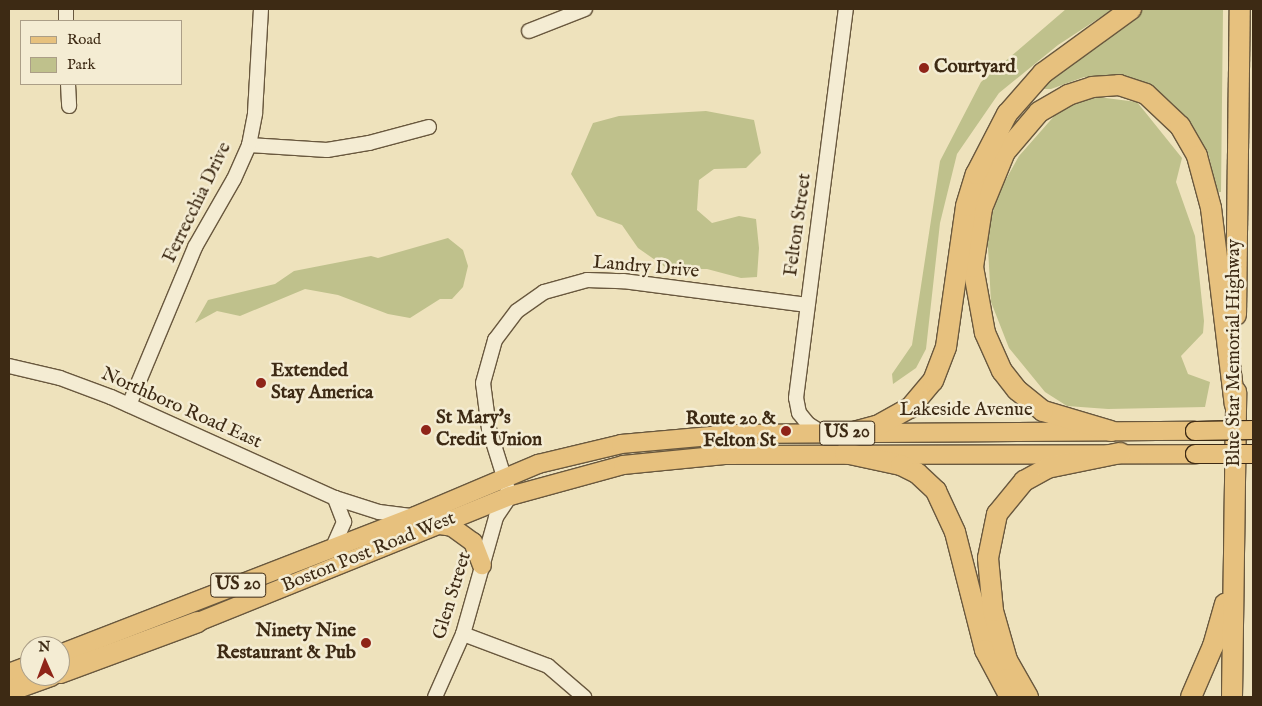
<!DOCTYPE html>
<html>
<head>
<meta charset="utf-8">
<style>
  body { margin:0 }
  #map { position:relative; width:1262px; height:706px; overflow:hidden; background:#eee2bc; font-family:"IM FELL English",serif }
  div>[style] { position:absolute }
  [style*='--x'] { left:calc(var(--x)*1px); top:calc(var(--y)*1px); width:calc(var(--w)*1px); rotate:calc(var(--a)*1deg) }
  .green>* { inset:0; background:#bfc18c }
  .roads { filter:drop-shadow(1px 0 #69583e) drop-shadow(-1px 0 #69583e) drop-shadow(0 1px #69583e) drop-shadow(0 -1px #69583e) }
  .minor>* { height:14px; margin:-7px; padding:0 7px; transform-origin:7px; border-radius:7px; background:#f4ecd3 }
  .major>* { height:18px; margin:-9px; padding:0 9px; transform-origin:9px; border-radius:9px; background:#e7c17e }
  .highway>* { height:20px; margin:-10px; padding:0 10px; transform-origin:10px; border-radius:10px; background:#e7c17e }
  .bridges { filter:drop-shadow(1px 0 #3d2a14) drop-shadow(-1px 0 #3d2a14) drop-shadow(0 1px #3d2a14) drop-shadow(0 -1px #3d2a14) }
  .major-bridge>* { height:18px; margin:-9px; padding:0 9px; transform-origin:9px; border-radius:9px; background:#e7c17e }
  .dots>* { width:14px; height:14px; translate:-50% -50%; box-sizing:border-box; border:2px solid #f4ecd3; border-radius:50% }
  span { translate:-50% -50%; white-space:nowrap; text-align:center; line-height:1.15; -webkit-text-stroke:5px #f4ecd3; paint-order:stroke }
  .shield-label span { padding:1px 4px; background:#f4ecd3; border:1px solid; border-radius:4px; -webkit-text-stroke-width:0 }
  .shield-label { font-size:18px; color:#3d2a14; font-weight:700 }
  .poi-label { font-size:19px; color:#3d2a14; font-weight:700 }
  .left { translate:0 -50%; text-align:left }
  .right { translate:-100% -50%; text-align:right }
  .street-label { font-size:19px; color:#3d2a14 }
  .frame { position:absolute; inset:0; border:10px solid #3d2a14; pointer-events:none }
  .legend { position:absolute; left:20px; top:20px; width:162px; height:65px; box-sizing:border-box; background:#f4ecd3; border:1px solid #ab9e87; margin:0; padding:6px 9px; list-style:none; font-size:15px; color:#3d2a14 }
  .legend li { display:flex; align-items:center; gap:10px; height:25px }
  .legend b { width:25px; border:1px solid #ab9e87 }
  .north { position:absolute; left:20px; top:636px; width:50px; height:50px; box-sizing:border-box; background:#f4ecd3; border:1px solid #ab9e87; border-radius:50%; rotate:358deg; font-size:14px; font-weight:700; line-height:20px; text-align:center; color:#3d2a14 }
  .north::after { content:''; display:block; margin:auto; width:18px; height:22px; background:#8f2418; clip-path:polygon(50% 0,100% 100%,50% 72%,0 100%) }
</style>
</head>
<body>
<div id="map">
  <div class="green">
    <div style="clip-path:polygon(1066px 9px,1113px 9px,1058px 45px,999px 93px,957px 154px,940px 223px,926px 349px,916px 368px,893px 384px,892px 374px,912px 345px,940px 161px,981px 82px)"></div>
    <div style="clip-path:polygon(1143px 9px,1223px 9px,1221px 192px,1217px 192px,1209px 156px,1191px 125px,1174px 105px,1146px 86px,1119px 78px,1084px 77px,1051px 89px,1037px 89px)"></div>
    <div style="clip-path:polygon(1098px 97px,1137px 102px,1182px 158px,1176px 182px,1195px 236px,1204px 321px,1203px 333px,1181px 356px,1188px 374px,1210px 382px,1205px 407px,1108px 409px,1067px 406px,1045px 392px,1009px 348px,991px 302px,987px 230px,1000px 190px,1019px 156px,1063px 106px)"></div>
    <div style="clip-path:polygon(706px 111px,754px 120px,761px 153px,746px 168px,714px 169px,699px 180px,697px 210px,712px 223px,739px 216px,756px 219px,759px 248px,757px 277px,741px 278px,707px 269px,668px 269px,638px 248px,622px 225px,597px 216px,571px 174px,593px 123px,619px 116px)"></div>
    <div style="clip-path:polygon(448px 238px,463px 250px,468px 266px,463px 287px,452px 299px,440px 299px,410px 318px,388px 314px,338px 295px,305px 289px,240px 316px,217px 311px,195px 323px,208px 300px,275px 284px,294px 271px,371px 256px,378px 258px)"></div>
  </div>
  <div class="roads">
    <div class="minor">
      <div style="--x:66;--y:9;--w:12;--a:90"></div>
      <div style="--x:529;--y:31;--w:60;--a:-21.4"></div>
      <div style="--x:68;--y:84;--w:22;--a:87"></div>
      <div style="--x:249;--y:145;--w:78;--a:3.7"></div>
      <div style="--x:327;--y:150;--w:43;--a:-9.5"></div>
      <div style="--x:369;--y:143;--w:62;--a:-14.9"></div>
      <div style="--x:9;--y:366;--w:52;--a:13.2"></div>
      <div style="--x:60;--y:378;--w:54;--a:20.4"></div>
      <div style="--x:111;--y:397;--w:246;--a:24.3"></div>
      <div style="--x:335;--y:498;--w:46;--a:17.7"></div>
      <div style="--x:379;--y:512;--w:32;--a:7"></div>
      <div style="--x:129;--y:405;--w:171;--a:-67.3"></div>
      <div style="--x:195;--y:247;--w:78;--a:-60.2"></div>
      <div style="--x:234;--y:179;--w:37;--a:-66"></div>
      <div style="--x:249;--y:145;--w:33;--a:-79"></div>
      <div style="--x:255;--y:113;--w:104;--a:-86.7"></div>
      <div style="--x:824;--y:434;--w:19;--a:-148"></div>
      <div style="--x:808;--y:424;--w:14;--a:-129"></div>
      <div style="--x:799;--y:413;--w:15;--a:-101"></div>
      <div style="--x:796;--y:398;--w:392;--a:-82.7"></div>
      <div style="--x:332;--y:549;--w:30;--a:-66"></div>
      <div style="--x:344;--y:522;--w:26;--a:-111"></div>
      <div style="--x:463;--y:634;--w:91;--a:20.6"></div>
      <div style="--x:548;--y:666;--w:48;--a:40.7"></div>
      <div style="--x:435;--y:697;--w:69;--a:-66"></div>
      <div style="--x:463;--y:634;--w:122;--a:-74.2"></div>
      <div style="--x:496;--y:517;--w:25;--a:-56"></div>
      <div style="--x:510;--y:496;--w:70;--a:-107.4"></div>
      <div style="--x:489;--y:429;--w:46;--a:-97.4"></div>
      <div style="--x:483;--y:383;--w:45;--a:-74.4"></div>
      <div style="--x:495;--y:340;--w:36;--a:-53"></div>
      <div style="--x:517;--y:311;--w:33;--a:-35"></div>
      <div style="--x:544;--y:292;--w:45;--a:-15.6"></div>
      <div style="--x:587;--y:280;--w:36;--a:2"></div>
      <div style="--x:623;--y:281;--w:186;--a:7.4"></div>
    </div>
    <div class="major">
      <div style="--x:440;--y:525;--w:12;--a:9"></div>
      <div style="--x:452;--y:527;--w:26;--a:36"></div>
      <div style="--x:473;--y:542;--w:25;--a:69"></div>
      <div style="--x:198;--y:622;--w:336;--a:-22"></div>
      <div style="--x:510;--y:496;--w:117;--a:-15.3"></div>
      <div style="--x:623;--y:465;--w:102;--a:-5.6"></div>
      <div style="--x:725;--y:455;--w:470;--a:-0.1"></div>
      <div style="--x:60;--y:654;--w:381;--a:-21.2"></div>
      <div style="--x:415;--y:516;--w:134;--a:-22.9"></div>
      <div style="--x:538;--y:464;--w:85;--a:-13.5"></div>
      <div style="--x:621;--y:444;--w:113;--a:-5.1"></div>
      <div style="--x:734;--y:434;--w:461;--a:-0.4"></div>
      <div style="--x:9;--y:673;--w:22;--a:-21"></div>
    </div>
    <div class="highway">
      <div style="--x:1236;--y:315;--w:306;--a:-89.3"></div>
      <div style="--x:1111;--y:431;--w:71;--a:-163.6"></div>
      <div style="--x:1043;--y:411;--w:33;--a:-141"></div>
      <div style="--x:1017;--y:390;--w:24;--a:-128"></div>
      <div style="--x:1002;--y:371;--w:42;--a:-114.1"></div>
      <div style="--x:985;--y:333;--w:67;--a:-100.3"></div>
      <div style="--x:973;--y:267;--w:60;--a:-81.3"></div>
      <div style="--x:982;--y:208;--w:61;--a:-67.7"></div>
      <div style="--x:1005;--y:152;--w:52;--a:-49.6"></div>
      <div style="--x:1039;--y:112;--w:34;--a:-30"></div>
      <div style="--x:1068;--y:95;--w:25;--a:-18"></div>
      <div style="--x:1092;--y:87;--w:27;--a:-4"></div>
      <div style="--x:1119;--y:85;--w:28;--a:18"></div>
      <div style="--x:1146;--y:94;--w:47;--a:43.3"></div>
      <div style="--x:1180;--y:126;--w:34;--a:60"></div>
      <div style="--x:1197;--y:156;--w:54;--a:74.9"></div>
      <div style="--x:1211;--y:208;--w:198;--a:83.1"></div>
      <div style="--x:850;--y:433;--w:28;--a:-15"></div>
      <div style="--x:877;--y:426;--w:38;--a:-29"></div>
      <div style="--x:910;--y:408;--w:35;--a:-50"></div>
      <div style="--x:933;--y:381;--w:36;--a:-69"></div>
      <div style="--x:946;--y:347;--w:142;--a:-81.9"></div>
      <div style="--x:966;--y:206;--w:34;--a:-73"></div>
      <div style="--x:976;--y:174;--w:68;--a:-62.7"></div>
      <div style="--x:1007;--y:114;--w:55;--a:-48.7"></div>
      <div style="--x:1043;--y:73;--w:109;--a:-36"></div>
      <div style="--x:845;--y:453;--w:57;--a:12.1"></div>
      <div style="--x:901;--y:465;--w:18;--a:27"></div>
      <div style="--x:917;--y:473;--w:26;--a:43"></div>
      <div style="--x:936;--y:491;--w:45;--a:65.1"></div>
      <div style="--x:955;--y:532;--w:122;--a:75.7"></div>
      <div style="--x:985;--y:650;--w:53;--a:62"></div>
      <div style="--x:60;--y:673;--w:147;--a:-20.3"></div>
      <div style="--x:9;--y:691;--w:45;--a:-19.7"></div>
      <div style="--x:1028;--y:697;--w:43;--a:-119.6"></div>
      <div style="--x:1007;--y:660;--w:51;--a:-105.9"></div>
      <div style="--x:993;--y:611;--w:53;--a:-95.4"></div>
      <div style="--x:988;--y:558;--w:45;--a:-78.4"></div>
      <div style="--x:997;--y:514;--w:43;--a:-50.7"></div>
      <div style="--x:1024;--y:481;--w:26;--a:-29"></div>
      <div style="--x:1047;--y:468;--w:75;--a:-11.6"></div>
      <div style="--x:1191;--y:697;--w:56;--a:-66.7"></div>
      <div style="--x:1213;--y:646;--w:44;--a:-74.1"></div>
      <div style="--x:1232;--y:697;--w:305;--a:-89.2"></div>
    </div>
  </div>
  <div class="bridges">
    <div class="major-bridge">
      <div style="--x:1195;--y:431;--w:58;--a:-1"></div>
      <div style="--x:1195;--y:454;--w:58;--a:0"></div>
    </div>
  </div>
  <div class="dots">
    <div style="left:924px;top:68px;background:#8f2418"></div>
    <div style="left:261px;top:383px;background:#8f2418"></div>
    <div style="left:426px;top:430px;background:#8f2418"></div>
    <div style="left:786px;top:431px;background:#8f2418"></div>
    <div style="left:366px;top:643px;background:#8f2418"></div>
  </div>
  <div class="shield-label">
    <span style="left:847px;top:433px">US 20</span>
    <span style="left:238px;top:585px">US 20</span>
  </div>
  <div class="poi-label">
    <span class="left" style="left:934px;top:68px">Courtyard</span>
    <span class="left" style="left:271px;top:383px">Extended<br>Stay America</span>
    <span class="left" style="left:436px;top:430px">St Mary's<br>Credit Union</span>
    <span class="right" style="left:776px;top:431px">Route 20 &amp;<br>Felton St</span>
    <span class="right" style="left:356px;top:643px">Ninety Nine<br>Restaurant &amp; Pub</span>
  </div>
  <div class="street-label">
    <span style="left:198px;top:203px;rotate:-64deg">Ferrecchia Drive</span>
    <span style="left:799px;top:225px;rotate:-82deg">Felton Street</span>
    <span style="left:646px;top:268px;rotate:5deg">Landry Drive</span>
    <span style="left:1235px;top:353px;rotate:-90deg">Blue Star Memorial Highway</span>
    <span style="left:181px;top:409px;rotate:24deg">Northboro Road East</span>
    <span style="left:966px;top:411px">Lakeside Avenue</span>
    <span style="left:369px;top:553px;rotate:-22deg">Boston Post Road West</span>
    <span style="left:453px;top:596px;rotate:-73deg">Glen Street</span>
  </div>
  <div class="frame"></div>
  <ul class="legend">
  <li><b style="height:6px;background:#e7c17e"></b>Road</li>
  <li><b style="height:14px;background:#bfc18c"></b>Park</li>
  </ul>
  <div class="north">N</div>
</div>
</body>
</html>
